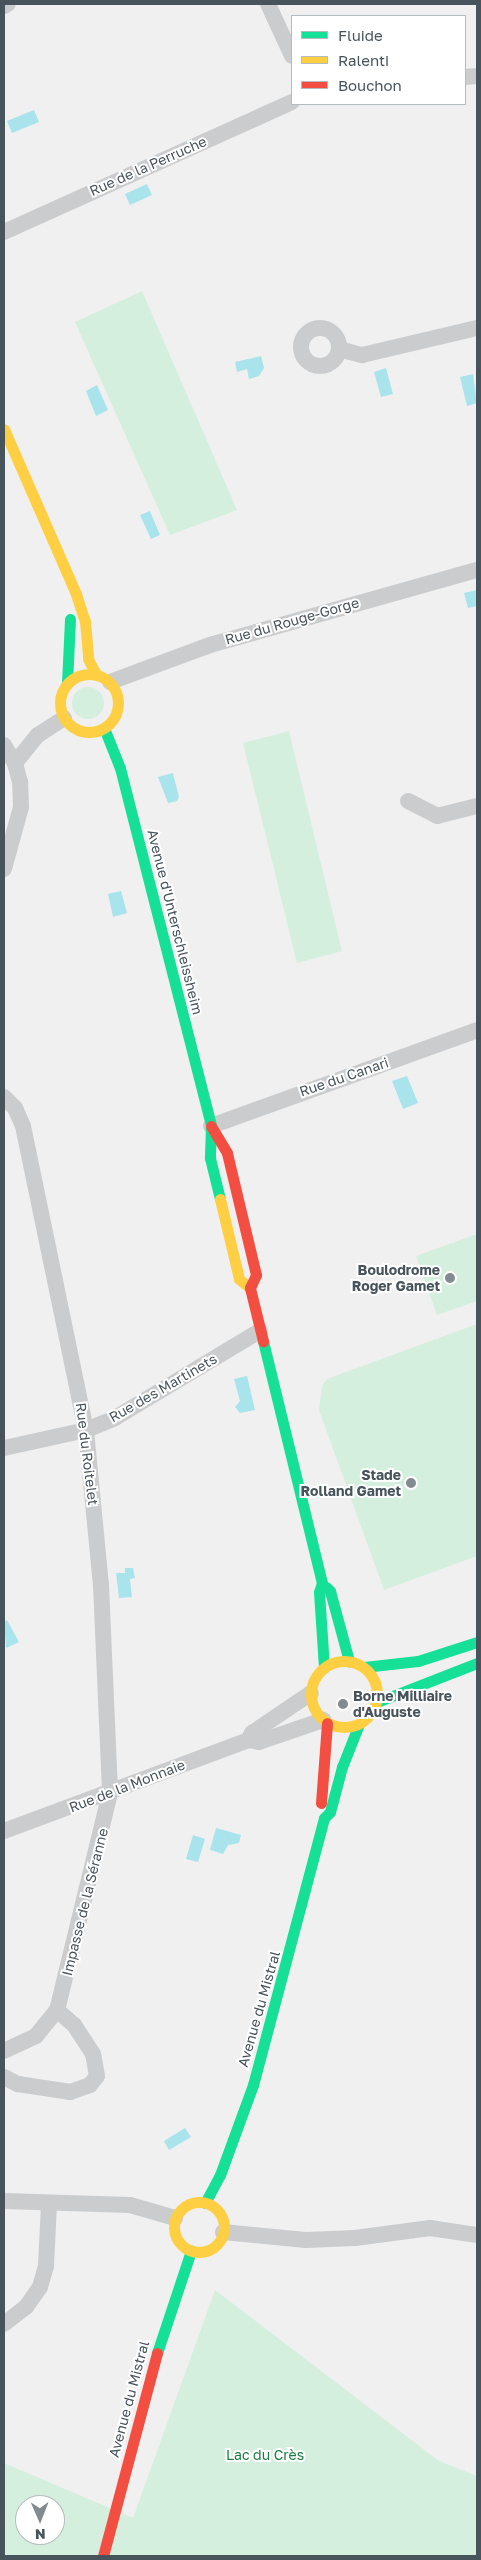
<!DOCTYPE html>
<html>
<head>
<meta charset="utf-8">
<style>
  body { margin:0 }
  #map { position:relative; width:481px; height:2560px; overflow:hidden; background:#f0f0f0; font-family:"Golos Text",sans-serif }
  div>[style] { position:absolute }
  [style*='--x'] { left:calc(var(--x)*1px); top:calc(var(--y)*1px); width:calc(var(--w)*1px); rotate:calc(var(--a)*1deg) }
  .green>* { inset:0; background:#d4efdd }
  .round { border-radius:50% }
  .water>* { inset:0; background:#a9e3ec }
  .street>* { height:16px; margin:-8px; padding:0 8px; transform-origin:8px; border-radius:8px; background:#caccce }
  .street>.ring { margin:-8px; padding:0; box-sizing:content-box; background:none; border:16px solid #caccce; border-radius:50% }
  .fast>* { height:11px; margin:-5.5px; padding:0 5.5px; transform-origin:5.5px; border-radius:5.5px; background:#16e098 }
  .slow>* { height:11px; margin:-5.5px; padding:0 5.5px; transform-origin:5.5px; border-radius:5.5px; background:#ffcf43 }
  .slow>.ring { margin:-5.5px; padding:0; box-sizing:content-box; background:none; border:11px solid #ffcf43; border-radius:50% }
  .jam>* { height:11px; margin:-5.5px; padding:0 5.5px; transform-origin:5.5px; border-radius:5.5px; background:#f24e42 }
  .dots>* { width:14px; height:14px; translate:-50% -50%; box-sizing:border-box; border:2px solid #fff; border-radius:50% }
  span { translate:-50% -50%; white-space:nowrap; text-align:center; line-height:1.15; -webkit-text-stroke:4px #fff; paint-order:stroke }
  .street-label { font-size:14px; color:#47545c }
  .poi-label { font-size:14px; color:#47545c; font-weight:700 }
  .right { translate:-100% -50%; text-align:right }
  .left { translate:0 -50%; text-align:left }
  .park-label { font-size:14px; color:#187d43 }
  .frame { position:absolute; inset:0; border:5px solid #47545c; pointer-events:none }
  .legend { position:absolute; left:291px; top:15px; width:175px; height:90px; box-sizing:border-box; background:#fff; border:1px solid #b5bbbe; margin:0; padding:6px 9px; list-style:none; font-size:15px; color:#47545c }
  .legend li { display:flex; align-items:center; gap:10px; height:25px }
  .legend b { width:25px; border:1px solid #b5bbbe }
  .north { position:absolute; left:15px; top:2495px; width:50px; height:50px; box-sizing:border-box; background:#fff; border:1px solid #b5bbbe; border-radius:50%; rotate:179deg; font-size:14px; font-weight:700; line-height:20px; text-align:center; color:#47545c }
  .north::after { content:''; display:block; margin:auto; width:18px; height:22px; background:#828b90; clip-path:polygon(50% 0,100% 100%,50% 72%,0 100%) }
</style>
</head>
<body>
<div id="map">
  <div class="green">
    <div style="clip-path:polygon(142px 291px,237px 510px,170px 535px,75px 322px)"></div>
    <div class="round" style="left:72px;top:687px;width:32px;height:32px"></div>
    <div style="clip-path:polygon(289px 731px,342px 951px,297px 963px,243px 743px)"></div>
    <div style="clip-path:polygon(477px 1234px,477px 1301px,437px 1315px,416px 1256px)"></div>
    <div style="clip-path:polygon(477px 1324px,477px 1556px,384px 1590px,319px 1410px,322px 1386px,327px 1379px)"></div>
    <div style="clip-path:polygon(evenodd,215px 2290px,439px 2461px,477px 2476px,477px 2556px,4px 2556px,4px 2463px,133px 2518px,215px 2290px,25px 2505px,55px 2505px,55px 2535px,25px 2535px,25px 2505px)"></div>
  </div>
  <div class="water">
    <div style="clip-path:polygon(34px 110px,39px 122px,12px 133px,7px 121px)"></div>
    <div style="clip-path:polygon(147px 184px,152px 195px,130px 205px,125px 194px)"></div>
    <div style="clip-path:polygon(261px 356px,264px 368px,259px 376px,249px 379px,247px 369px,237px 372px,235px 362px)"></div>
    <div style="clip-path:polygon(386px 368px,393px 394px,381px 397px,374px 372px)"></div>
    <div style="clip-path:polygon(473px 374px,477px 403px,467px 406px,460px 377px)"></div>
    <div style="clip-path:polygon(97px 385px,108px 410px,96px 416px,86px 391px)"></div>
    <div style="clip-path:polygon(150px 511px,160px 535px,151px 539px,140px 515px)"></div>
    <div style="clip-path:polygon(477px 590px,477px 606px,468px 608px,464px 593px)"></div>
    <div style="clip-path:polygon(173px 773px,179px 797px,177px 801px,168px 803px,158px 777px)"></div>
    <div style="clip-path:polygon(121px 891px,127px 913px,113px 917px,108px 894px)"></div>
    <div style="clip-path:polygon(407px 1076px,418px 1103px,403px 1109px,392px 1081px)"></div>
    <div style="clip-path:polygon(247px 1376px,255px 1410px,240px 1413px,235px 1407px,240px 1401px,234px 1379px)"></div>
    <div style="clip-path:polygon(125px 1568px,133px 1568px,135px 1578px,130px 1579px,132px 1597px,119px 1598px,116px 1573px,125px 1573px)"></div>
    <div style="clip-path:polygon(7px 1620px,19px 1642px,6px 1648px,4px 1622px)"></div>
    <div style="clip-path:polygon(216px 1828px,241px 1835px,239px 1843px,228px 1845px,223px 1854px,210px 1850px)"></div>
    <div style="clip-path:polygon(193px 1835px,205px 1839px,198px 1862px,186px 1859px)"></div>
    <div style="clip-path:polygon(185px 2128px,191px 2137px,169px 2150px,164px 2141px)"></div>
  </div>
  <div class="street">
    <div style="--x:268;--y:4;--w:57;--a:65.2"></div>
    <div style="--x:4;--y:6;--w:4;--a:-27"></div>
    <div style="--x:465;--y:77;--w:12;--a:-5"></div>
    <div style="--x:4;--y:232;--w:316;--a:-24.3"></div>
    <div class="ring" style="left:301px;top:328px;width:22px;height:22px"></div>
    <div style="--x:339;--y:349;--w:24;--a:15"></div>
    <div style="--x:362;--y:355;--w:118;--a:-13.2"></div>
    <div style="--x:110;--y:682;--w:107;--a:-20.3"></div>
    <div style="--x:210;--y:645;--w:277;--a:-15.7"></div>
    <div style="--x:4;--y:745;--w:21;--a:59"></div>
    <div style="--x:408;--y:801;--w:33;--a:27"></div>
    <div style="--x:437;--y:816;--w:41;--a:-14"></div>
    <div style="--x:4;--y:869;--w:64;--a:-74.7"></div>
    <div style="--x:21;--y:807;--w:25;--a:-92"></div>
    <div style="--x:20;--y:782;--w:20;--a:-105"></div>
    <div style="--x:15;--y:763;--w:36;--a:-51"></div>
    <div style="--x:38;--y:735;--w:31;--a:-33"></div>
    <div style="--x:4;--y:1097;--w:16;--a:45"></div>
    <div style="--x:15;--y:1108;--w:20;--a:66"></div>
    <div style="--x:23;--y:1126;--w:310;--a:78.3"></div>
    <div style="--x:86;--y:1430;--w:156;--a:84.5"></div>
    <div style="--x:101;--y:1585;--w:208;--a:87.5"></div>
    <div style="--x:110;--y:1793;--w:223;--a:103.7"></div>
    <div style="--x:57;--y:2010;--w:33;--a:129"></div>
    <div style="--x:36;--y:2036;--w:35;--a:155"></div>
    <div style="--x:211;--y:1126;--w:283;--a:-19.8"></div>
    <div style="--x:4;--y:1448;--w:84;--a:-12.4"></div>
    <div style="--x:86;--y:1430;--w:31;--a:-22"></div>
    <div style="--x:115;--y:1418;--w:169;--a:-31"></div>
    <div style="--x:249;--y:1740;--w:8;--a:-67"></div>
    <div style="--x:252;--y:1733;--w:71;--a:-34.1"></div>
    <div style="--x:4;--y:1831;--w:261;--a:-20.4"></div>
    <div style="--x:249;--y:1740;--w:10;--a:11"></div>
    <div style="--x:259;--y:1742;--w:68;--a:-19"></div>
    <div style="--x:4;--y:2077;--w:16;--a:27"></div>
    <div style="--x:18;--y:2084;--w:53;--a:8.7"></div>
    <div style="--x:70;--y:2092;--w:21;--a:-19"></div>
    <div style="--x:90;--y:2085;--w:11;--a:-52"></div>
    <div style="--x:97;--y:2076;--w:22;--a:-100"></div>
    <div style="--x:93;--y:2054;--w:35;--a:-123"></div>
    <div style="--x:74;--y:2025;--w:23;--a:-139"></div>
    <div style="--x:4;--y:2201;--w:126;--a:1.8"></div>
    <div style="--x:130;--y:2205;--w:47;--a:16.1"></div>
    <div style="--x:223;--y:2232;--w:83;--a:5.5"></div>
    <div style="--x:306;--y:2240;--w:49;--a:-2.3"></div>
    <div style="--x:355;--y:2238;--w:76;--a:-7.6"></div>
    <div style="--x:430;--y:2228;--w:48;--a:8.5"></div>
    <div style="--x:4;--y:2324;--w:28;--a:-38"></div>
    <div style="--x:26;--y:2307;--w:24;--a:-55"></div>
    <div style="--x:40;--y:2287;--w:22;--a:-74"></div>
    <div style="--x:46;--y:2266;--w:62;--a:-87.2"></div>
  </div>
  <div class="fast">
    <div style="--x:67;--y:683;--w:64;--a:-87.3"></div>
    <div style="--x:104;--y:728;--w:43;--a:68.2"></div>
    <div style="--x:120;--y:768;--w:369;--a:75.7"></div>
    <div style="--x:211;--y:1126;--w:32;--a:92"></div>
    <div style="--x:210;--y:1158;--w:42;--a:76.3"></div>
    <div style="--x:263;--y:1341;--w:249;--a:76.3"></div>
    <div style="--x:322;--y:1583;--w:9;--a:108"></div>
    <div style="--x:319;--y:1592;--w:76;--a:86.2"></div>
    <div style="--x:326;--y:1587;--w:6;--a:45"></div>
    <div style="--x:330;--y:1591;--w:73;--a:74.8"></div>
    <div style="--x:364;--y:1667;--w:54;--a:-6.3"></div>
    <div style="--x:418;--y:1661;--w:62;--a:-17.9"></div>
    <div style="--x:377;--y:1702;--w:107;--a:-21.3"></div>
    <div style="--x:205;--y:2203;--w:32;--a:-62"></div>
    <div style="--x:220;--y:2175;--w:96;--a:-69.9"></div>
    <div style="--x:253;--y:2085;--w:276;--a:-75.1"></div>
    <div style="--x:324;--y:1818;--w:8;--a:-45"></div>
    <div style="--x:330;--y:1812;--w:47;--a:-75.1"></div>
    <div style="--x:342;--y:1767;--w:46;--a:-68.4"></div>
    <div style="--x:157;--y:2353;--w:108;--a:-71.6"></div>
  </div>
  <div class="slow">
    <div style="--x:4;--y:429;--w:180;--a:66.4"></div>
    <div style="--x:76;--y:594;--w:28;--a:72"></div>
    <div style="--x:85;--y:621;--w:38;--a:85"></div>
    <div style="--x:88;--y:659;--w:17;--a:62"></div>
    <div class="ring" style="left:60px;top:674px;width:47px;height:47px"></div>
    <div style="--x:220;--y:1199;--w:82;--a:76.6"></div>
    <div style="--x:239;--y:1279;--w:14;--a:39"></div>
    <div class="ring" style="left:311px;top:1661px;width:55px;height:55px"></div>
    <div class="ring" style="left:174px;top:2202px;width:39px;height:39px"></div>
  </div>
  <div class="jam">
    <div style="--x:211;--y:1126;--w:31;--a:59"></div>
    <div style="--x:227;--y:1153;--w:125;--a:76.6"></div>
    <div style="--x:256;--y:1275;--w:14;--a:115"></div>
    <div style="--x:250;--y:1288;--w:55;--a:76.2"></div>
    <div style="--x:321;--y:1803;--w:80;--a:-85.7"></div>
    <div style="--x:103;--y:2556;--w:210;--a:-75.1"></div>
  </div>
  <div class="dots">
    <div style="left:450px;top:1278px;background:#828b90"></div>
    <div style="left:411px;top:1483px;background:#828b90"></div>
    <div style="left:343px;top:1704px;background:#828b90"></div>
  </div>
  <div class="street-label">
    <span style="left:148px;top:166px;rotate:-24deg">Rue de la Perruche</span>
    <span style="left:292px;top:621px;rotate:-16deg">Rue du Rouge-Gorge</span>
    <span style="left:175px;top:922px;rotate:76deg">Avenue d'Unterschleissheim</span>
    <span style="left:344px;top:1077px;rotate:-19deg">Rue du Canari</span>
    <span style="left:163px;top:1388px;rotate:-30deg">Rue des Martinets</span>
    <span style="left:87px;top:1454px;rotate:83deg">Rue du Roitelet</span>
    <span style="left:127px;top:1786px;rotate:-21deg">Rue de la Monnaie</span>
    <span style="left:85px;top:1902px;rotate:-76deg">Impasse de la Séranne</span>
    <span style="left:259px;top:2009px;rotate:-74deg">Avenue du Mistral</span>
    <span style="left:129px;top:2399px;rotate:-75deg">Avenue du Mistral</span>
  </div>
  <div class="poi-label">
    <span class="right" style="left:440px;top:1278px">Boulodrome<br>Roger Gamet</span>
    <span class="right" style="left:401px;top:1483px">Stade<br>Rolland Gamet</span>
    <span class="left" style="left:353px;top:1704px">Borne Milliaire<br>d'Auguste</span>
  </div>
  <div class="park-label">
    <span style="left:265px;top:2455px">Lac du Crès</span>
  </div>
  <div class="frame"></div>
  <ul class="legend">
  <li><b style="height:6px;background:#16e098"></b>Fluide</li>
  <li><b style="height:6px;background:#ffcf43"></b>Ralenti</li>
  <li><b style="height:6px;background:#f24e42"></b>Bouchon</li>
  </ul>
  <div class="north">N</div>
</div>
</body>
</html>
